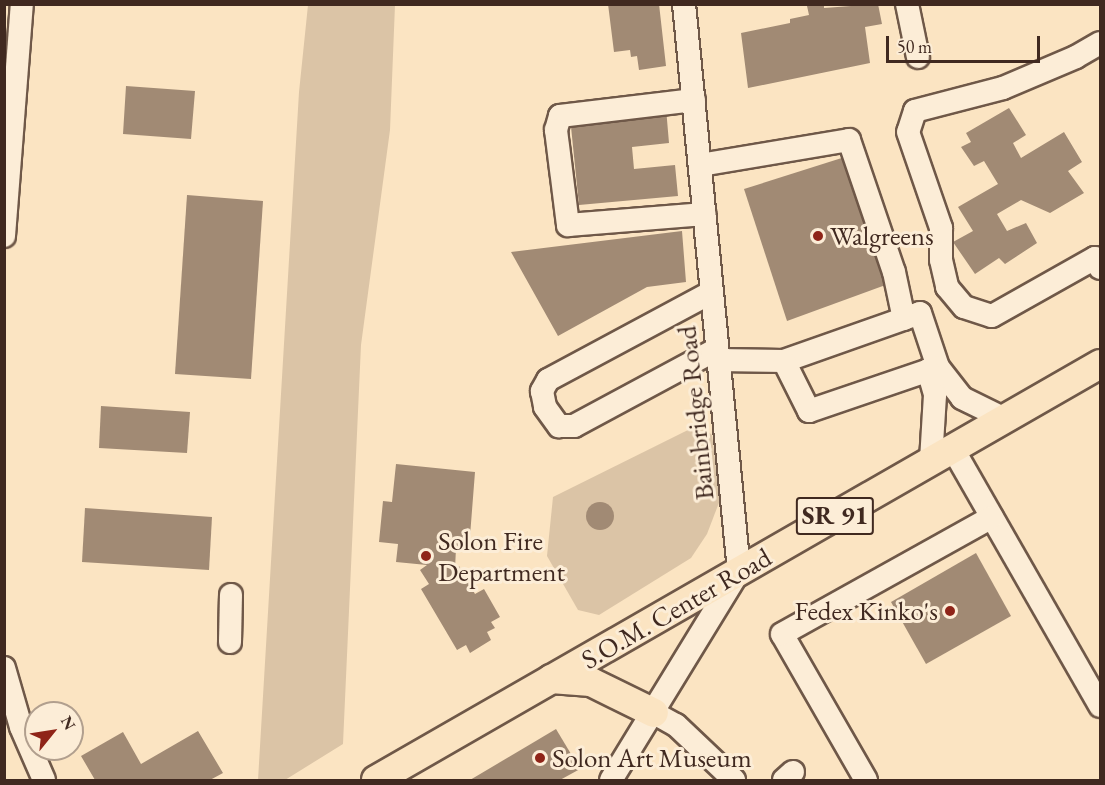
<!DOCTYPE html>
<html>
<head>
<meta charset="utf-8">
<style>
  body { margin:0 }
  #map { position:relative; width:1105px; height:785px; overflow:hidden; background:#fbe4c2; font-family:"EB Garamond",serif }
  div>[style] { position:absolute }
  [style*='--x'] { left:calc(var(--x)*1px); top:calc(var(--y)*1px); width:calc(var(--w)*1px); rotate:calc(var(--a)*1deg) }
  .green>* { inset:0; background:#dbc4a6 }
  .building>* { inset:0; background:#a18a74 }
  .round { border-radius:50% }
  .roads { filter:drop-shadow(2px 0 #6f5848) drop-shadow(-2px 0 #6f5848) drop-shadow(0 2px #6f5848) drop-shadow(0 -2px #6f5848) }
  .minor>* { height:22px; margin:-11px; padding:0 11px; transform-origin:11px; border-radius:11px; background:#fcedd7 }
  .major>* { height:28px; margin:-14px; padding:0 14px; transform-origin:14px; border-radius:14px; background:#fbe4c2 }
  .dots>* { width:16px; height:16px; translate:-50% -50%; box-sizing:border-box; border:3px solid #fcedd7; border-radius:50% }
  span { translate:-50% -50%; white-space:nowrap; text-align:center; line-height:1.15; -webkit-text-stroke:6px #fcedd7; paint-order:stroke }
  .shield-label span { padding:2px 4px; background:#fcedd7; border:2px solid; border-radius:4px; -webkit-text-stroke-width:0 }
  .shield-label { font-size:26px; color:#402920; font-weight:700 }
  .poi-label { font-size:27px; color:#402920 }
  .left { translate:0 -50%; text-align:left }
  .right { translate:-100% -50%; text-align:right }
  .street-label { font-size:27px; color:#402920 }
  .frame { position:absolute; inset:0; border:6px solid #402920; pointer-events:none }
  .north { position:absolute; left:24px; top:701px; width:60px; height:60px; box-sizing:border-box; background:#fcedd7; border:2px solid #b19f8e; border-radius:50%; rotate:60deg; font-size:16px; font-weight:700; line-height:24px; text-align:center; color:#402920 }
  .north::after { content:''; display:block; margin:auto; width:21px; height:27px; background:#8f2418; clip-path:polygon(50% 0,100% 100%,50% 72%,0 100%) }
  .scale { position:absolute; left:886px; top:36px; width:154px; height:27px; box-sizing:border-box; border:3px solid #402920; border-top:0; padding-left:8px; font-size:18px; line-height:21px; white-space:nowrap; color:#402920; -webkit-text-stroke:4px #fcedd7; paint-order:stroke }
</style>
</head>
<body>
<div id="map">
  <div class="green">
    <div style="clip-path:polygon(308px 5px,395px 5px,390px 130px,361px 345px,343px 744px,285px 780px,258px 780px,299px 92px)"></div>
    <div style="clip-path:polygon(703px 427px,712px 435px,720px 500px,707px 534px,691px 558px,599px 615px,578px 610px,547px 556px,553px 497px,690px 429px)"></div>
  </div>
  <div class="building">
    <div style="clip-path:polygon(608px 4px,659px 4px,666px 66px,639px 70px,637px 56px,631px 57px,630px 50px,614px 52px)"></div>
    <div style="clip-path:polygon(824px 4px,824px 8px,878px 4px,882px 24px,865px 27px,870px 63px,748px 88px,741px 33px,790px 23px,790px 19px,809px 15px,807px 6px)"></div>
    <div style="clip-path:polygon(126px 86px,195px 91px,191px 139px,123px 134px)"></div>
    <div style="clip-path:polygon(666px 108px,669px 143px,632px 147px,634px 169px,675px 165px,678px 196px,579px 205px,570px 117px)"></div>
    <div style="clip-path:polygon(1009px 108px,1026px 135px,1013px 143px,1021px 158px,1064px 132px,1082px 162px,1068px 171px,1084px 193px,1050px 213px,1021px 200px,997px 214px,1007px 231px,1026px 223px,1037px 243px,1005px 264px,999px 258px,975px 274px,953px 242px,973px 231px,958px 207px,998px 184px,984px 161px,974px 166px,961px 147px,971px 142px,966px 133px)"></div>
    <div style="clip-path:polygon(848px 156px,891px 283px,787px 321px,744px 189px)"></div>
    <div style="clip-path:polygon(187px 195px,263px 201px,251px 379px,175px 374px)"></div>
    <div style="clip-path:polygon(682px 231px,686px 282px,647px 287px,558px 336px,511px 252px)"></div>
    <div style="clip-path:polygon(101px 406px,190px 412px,187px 453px,99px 448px)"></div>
    <div style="clip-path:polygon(396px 464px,475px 472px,469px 549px,456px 548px,455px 569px,459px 566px,475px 594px,484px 589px,500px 617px,491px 622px,495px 628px,487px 632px,491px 640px,470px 653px,466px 645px,457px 650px,421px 589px,429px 584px,420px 570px,427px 565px,396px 562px,398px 544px,379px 542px,383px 501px,392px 502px)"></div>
    <div class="round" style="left:586px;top:502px;width:28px;height:28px"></div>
    <div style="clip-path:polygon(85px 508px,212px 517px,209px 570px,82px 562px)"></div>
    <div style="clip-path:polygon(976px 553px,1011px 616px,926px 664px,891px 602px)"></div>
    <div style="clip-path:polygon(556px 729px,580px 769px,560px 780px,470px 780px)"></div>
    <div style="clip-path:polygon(198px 731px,223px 773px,210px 780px,95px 780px,81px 756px,123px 732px,141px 764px)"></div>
  </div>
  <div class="roads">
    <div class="minor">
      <div style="--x:907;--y:4;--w:54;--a:78.3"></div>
      <div style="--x:1100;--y:43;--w:28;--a:150"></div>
      <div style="--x:1076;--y:57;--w:79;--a:157"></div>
      <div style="--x:1003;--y:88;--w:91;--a:165.4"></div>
      <div style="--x:915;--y:111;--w:22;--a:108"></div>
      <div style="--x:908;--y:132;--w:102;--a:71"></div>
      <div style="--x:941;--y:228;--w:32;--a:90"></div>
      <div style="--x:941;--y:260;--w:28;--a:77"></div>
      <div style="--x:947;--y:287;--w:26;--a:50"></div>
      <div style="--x:964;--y:307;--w:29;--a:18"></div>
      <div style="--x:992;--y:316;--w:118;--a:-29.4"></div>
      <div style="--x:1095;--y:258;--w:11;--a:63"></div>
      <div style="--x:694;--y:100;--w:135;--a:173.2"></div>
      <div style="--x:560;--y:116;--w:15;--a:106"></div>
      <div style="--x:556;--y:130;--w:96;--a:82.8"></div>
      <div style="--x:568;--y:225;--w:137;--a:-4.6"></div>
      <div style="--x:700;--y:165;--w:151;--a:-9.5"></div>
      <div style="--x:849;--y:140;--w:139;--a:71.2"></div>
      <div style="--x:894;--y:272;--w:48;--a:78"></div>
      <div style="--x:4;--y:236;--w:233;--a:-85.6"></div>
      <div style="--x:712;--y:292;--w:186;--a:151.8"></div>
      <div style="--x:548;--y:380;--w:13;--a:119"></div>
      <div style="--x:542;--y:391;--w:16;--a:79"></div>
      <div style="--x:545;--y:407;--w:24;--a:54"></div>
      <div style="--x:559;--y:426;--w:15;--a:0"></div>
      <div style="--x:574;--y:426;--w:162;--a:-28.3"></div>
      <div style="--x:718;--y:360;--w:66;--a:0.9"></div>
      <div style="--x:784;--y:361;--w:144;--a:-19.4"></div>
      <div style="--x:920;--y:313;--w:57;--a:71.6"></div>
      <div style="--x:938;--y:367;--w:39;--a:52"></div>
      <div style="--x:962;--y:398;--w:48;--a:26"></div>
      <div style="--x:784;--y:361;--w:56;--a:63.4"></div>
      <div style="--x:809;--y:411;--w:136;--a:-18.8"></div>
      <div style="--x:928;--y:370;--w:26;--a:74"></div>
      <div style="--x:935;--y:395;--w:66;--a:93.5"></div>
      <div style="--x:953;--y:449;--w:296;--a:60.2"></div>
      <div style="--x:230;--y:642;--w:47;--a:-88.8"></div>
      <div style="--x:4;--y:668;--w:61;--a:73.9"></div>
      <div style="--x:21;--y:727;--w:58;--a:66.5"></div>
      <div style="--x:654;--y:713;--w:25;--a:29"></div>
      <div style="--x:676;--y:725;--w:80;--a:43.5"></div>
      <div style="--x:611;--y:780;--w:245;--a:-58.5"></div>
      <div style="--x:739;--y:571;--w:570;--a:-95.54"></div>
      <div style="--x:784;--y:780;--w:12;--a:-42"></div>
      <div style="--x:866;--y:780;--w:168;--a:-119.9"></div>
      <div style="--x:782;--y:634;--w:240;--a:-29.1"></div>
    </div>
    <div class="major">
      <div style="--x:551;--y:679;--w:40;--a:4.3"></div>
      <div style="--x:591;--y:682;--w:70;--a:26.2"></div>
      <div style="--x:376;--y:780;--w:835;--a:-29.88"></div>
    </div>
  </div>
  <div class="dots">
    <div style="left:818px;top:236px;background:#8f2418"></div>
    <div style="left:426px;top:556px;background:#8f2418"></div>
    <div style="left:950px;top:611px;background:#8f2418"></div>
    <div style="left:540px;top:758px;background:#8f2418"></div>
  </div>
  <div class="shield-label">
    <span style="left:835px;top:516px">SR 91</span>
  </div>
  <div class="poi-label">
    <span class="left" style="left:830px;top:236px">Walgreens</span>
    <span class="left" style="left:438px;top:556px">Solon Fire<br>Department</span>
    <span class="right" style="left:938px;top:611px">Fedex Kinko's</span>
    <span class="left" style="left:552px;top:758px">Solon Art Museum</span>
  </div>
  <div class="street-label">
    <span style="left:695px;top:413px;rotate:-96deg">Bainbridge Road</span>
    <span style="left:676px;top:608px;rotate:-30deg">S.O.M. Center Road</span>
  </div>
  <div class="frame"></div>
  <div class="north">N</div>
  <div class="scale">50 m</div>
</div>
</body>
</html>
